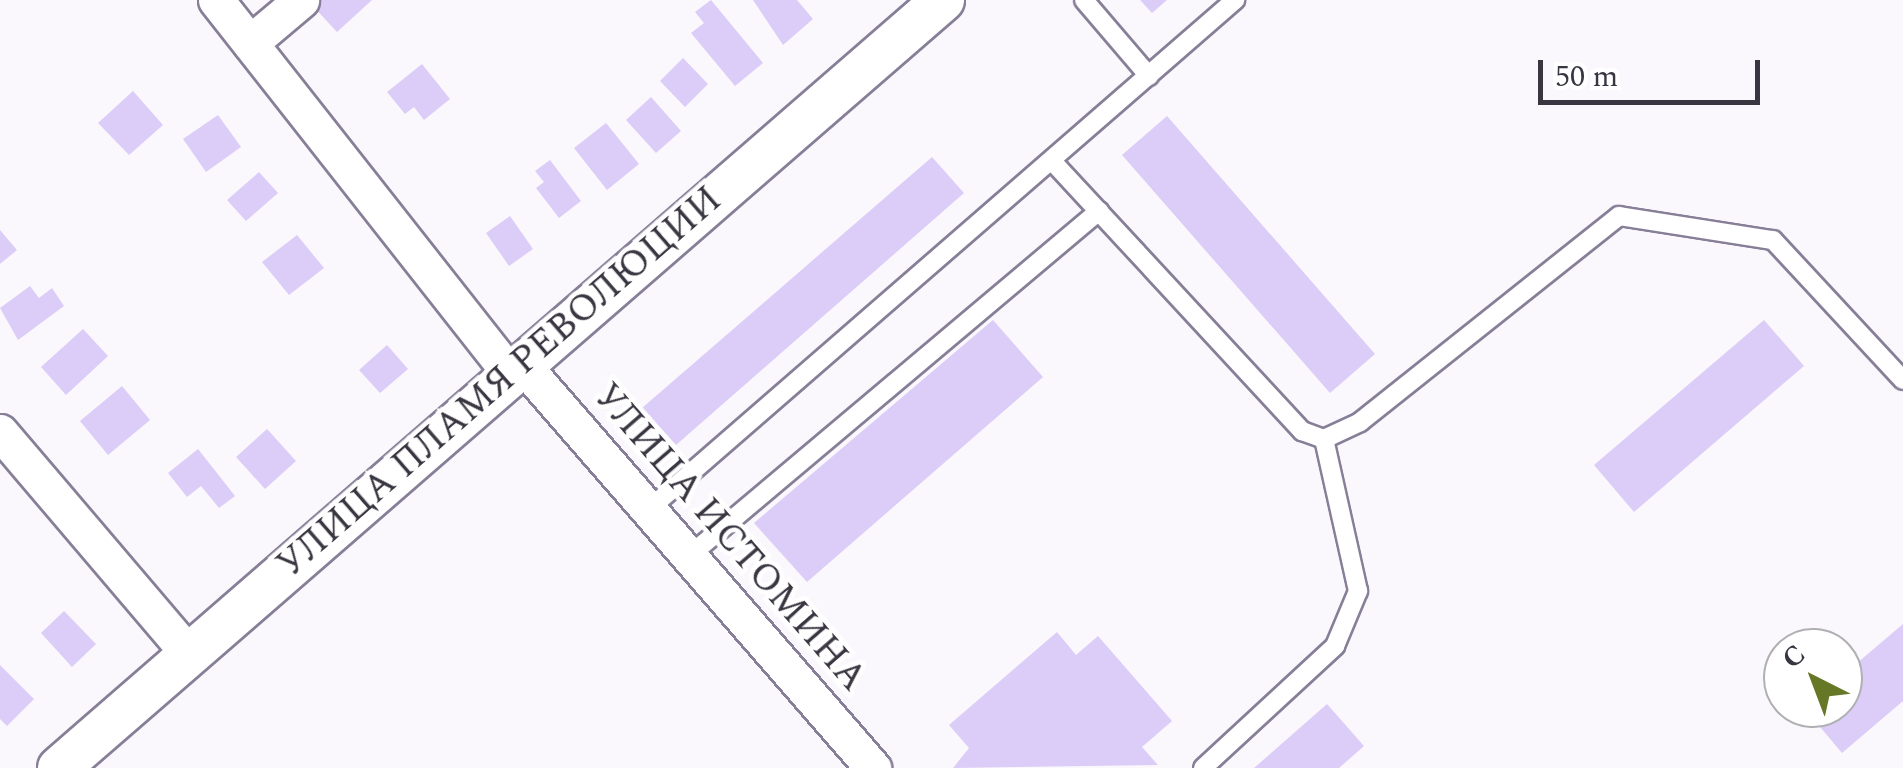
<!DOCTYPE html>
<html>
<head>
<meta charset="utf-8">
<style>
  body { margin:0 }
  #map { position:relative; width:1903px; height:768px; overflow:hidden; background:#faf8fd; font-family:Spectral,serif }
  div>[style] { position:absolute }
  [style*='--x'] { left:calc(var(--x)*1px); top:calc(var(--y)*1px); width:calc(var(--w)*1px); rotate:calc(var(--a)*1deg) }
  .building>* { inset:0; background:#dbcdf8 }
  .roads { filter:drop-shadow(2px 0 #877f97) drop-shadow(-2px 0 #877f97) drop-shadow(0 2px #877f97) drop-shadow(0 -2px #877f97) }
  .service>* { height:18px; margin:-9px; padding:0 9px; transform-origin:9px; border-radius:9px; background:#fff }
  .minor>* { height:35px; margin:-17.5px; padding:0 17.5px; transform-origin:17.5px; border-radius:17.5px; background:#fff }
  .tertiary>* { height:42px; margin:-21px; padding:0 21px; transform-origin:21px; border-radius:21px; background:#fff }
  span { translate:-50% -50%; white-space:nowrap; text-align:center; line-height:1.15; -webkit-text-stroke:9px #fff; paint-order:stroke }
  .street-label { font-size:38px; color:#3a3641 }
  .north { position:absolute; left:1763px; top:628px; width:100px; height:100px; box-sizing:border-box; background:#fff; border:2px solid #b0afb3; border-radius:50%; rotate:318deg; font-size:28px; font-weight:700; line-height:40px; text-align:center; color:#3a3641 }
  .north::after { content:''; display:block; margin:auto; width:35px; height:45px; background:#667725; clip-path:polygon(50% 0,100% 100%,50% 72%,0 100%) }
  .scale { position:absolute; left:1538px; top:60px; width:222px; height:45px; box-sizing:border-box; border:5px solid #3a3641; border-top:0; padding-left:12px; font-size:30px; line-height:35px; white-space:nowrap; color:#3a3641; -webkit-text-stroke:8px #fff; paint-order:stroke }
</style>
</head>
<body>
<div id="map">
  <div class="building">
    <div style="clip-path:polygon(315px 0,372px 0,337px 32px,311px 4px)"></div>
    <div style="clip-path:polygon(711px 0,763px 63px,735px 86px,691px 33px,704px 23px,695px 12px)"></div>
    <div style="clip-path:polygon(753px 0,797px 0,813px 19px,783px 45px)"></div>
    <div style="clip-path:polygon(1140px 0,1167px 0,1152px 13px)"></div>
    <div style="clip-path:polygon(683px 58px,708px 84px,685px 107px,660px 81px)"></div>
    <div style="clip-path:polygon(422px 64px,450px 99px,424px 120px,414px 107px,405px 114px,387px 92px)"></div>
    <div style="clip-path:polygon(133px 91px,163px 125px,129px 155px,98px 123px)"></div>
    <div style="clip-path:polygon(651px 97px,681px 131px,656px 153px,626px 120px)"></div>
    <div style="clip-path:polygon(218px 115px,241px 147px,206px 172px,183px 139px)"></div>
    <div style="clip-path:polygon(1167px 116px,1375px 354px,1330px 393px,1122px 155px)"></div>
    <div style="clip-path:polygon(606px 123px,639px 164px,607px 190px,574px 148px)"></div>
    <div style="clip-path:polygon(932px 157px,964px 193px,676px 445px,642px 408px)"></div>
    <div style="clip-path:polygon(550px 160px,581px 201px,559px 218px,536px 188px,544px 182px,535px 171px)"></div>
    <div style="clip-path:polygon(259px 172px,278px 193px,246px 221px,227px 200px)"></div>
    <div style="clip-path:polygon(510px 216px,533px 249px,509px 266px,486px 233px)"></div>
    <div style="clip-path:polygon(0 230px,17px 250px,0 264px)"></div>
    <div style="clip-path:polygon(297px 235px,324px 268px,289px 295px,262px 262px)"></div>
    <div style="clip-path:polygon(30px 286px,39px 298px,52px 288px,64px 306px,18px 340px,0 308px)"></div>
    <div style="clip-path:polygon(993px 320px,1043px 377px,807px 582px,754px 523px)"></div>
    <div style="clip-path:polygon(1764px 320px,1804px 366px,1634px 512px,1594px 465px)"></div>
    <div style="clip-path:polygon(83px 329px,108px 356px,66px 395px,41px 367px)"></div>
    <div style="clip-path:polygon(387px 345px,408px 369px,380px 393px,359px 370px)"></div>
    <div style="clip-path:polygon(122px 386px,150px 420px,108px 455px,80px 421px)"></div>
    <div style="clip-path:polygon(267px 429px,296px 461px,265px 489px,236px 457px)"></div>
    <div style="clip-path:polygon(198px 449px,235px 496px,219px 508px,201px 486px,187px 497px,168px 473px)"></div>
    <div style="clip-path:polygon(64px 611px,96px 644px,72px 667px,41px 633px)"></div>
    <div style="clip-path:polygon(1903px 624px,1903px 701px,1842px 753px,1804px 708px,1843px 708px,1843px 675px)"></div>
    <div style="clip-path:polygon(1057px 632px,1076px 655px,1098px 636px,1172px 721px,1142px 747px,1158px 765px,953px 768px,969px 748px,949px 725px)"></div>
    <div style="clip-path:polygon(0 665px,34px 699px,7px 726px,0 719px)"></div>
    <div style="clip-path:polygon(1327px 704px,1364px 746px,1339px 768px,1254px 768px)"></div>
  </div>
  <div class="roads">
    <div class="service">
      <div style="--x:1084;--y:0;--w:100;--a:49.5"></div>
      <div style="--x:1053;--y:162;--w:367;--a:47.2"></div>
      <div style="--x:1302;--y:431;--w:23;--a:20"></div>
      <div style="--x:1324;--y:439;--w:40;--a:-25"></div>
      <div style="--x:1360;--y:422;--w:331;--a:-38.5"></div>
      <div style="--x:1619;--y:216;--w:156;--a:8.9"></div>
      <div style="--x:1773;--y:240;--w:191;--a:47.1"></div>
      <div style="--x:648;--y:510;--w:778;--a:-40.98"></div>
      <div style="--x:689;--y:556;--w:536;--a:-40.08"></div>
      <div style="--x:1203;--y:768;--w:180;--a:-42.7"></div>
      <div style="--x:1335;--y:646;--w:60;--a:-67.3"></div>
      <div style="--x:1358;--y:591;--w:156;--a:-102.6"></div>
    </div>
    <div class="minor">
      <div style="--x:216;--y:0;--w:474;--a:51.8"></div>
      <div style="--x:250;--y:43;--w:67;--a:-40.1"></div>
      <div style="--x:521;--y:363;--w:537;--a:49"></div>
      <div style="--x:0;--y:432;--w:292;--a:49.6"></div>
    </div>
    <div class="tertiary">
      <div style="--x:59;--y:768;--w:1171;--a:-40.98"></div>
    </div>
  </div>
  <div class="street-label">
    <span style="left:500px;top:383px;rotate:-41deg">УЛИЦА ПЛАМЯ РЕВОЛЮЦИИ</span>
    <span style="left:729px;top:538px;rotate:49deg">УЛИЦА ИСТОМИНА</span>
  </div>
  <div class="north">С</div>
  <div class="scale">50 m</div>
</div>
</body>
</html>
